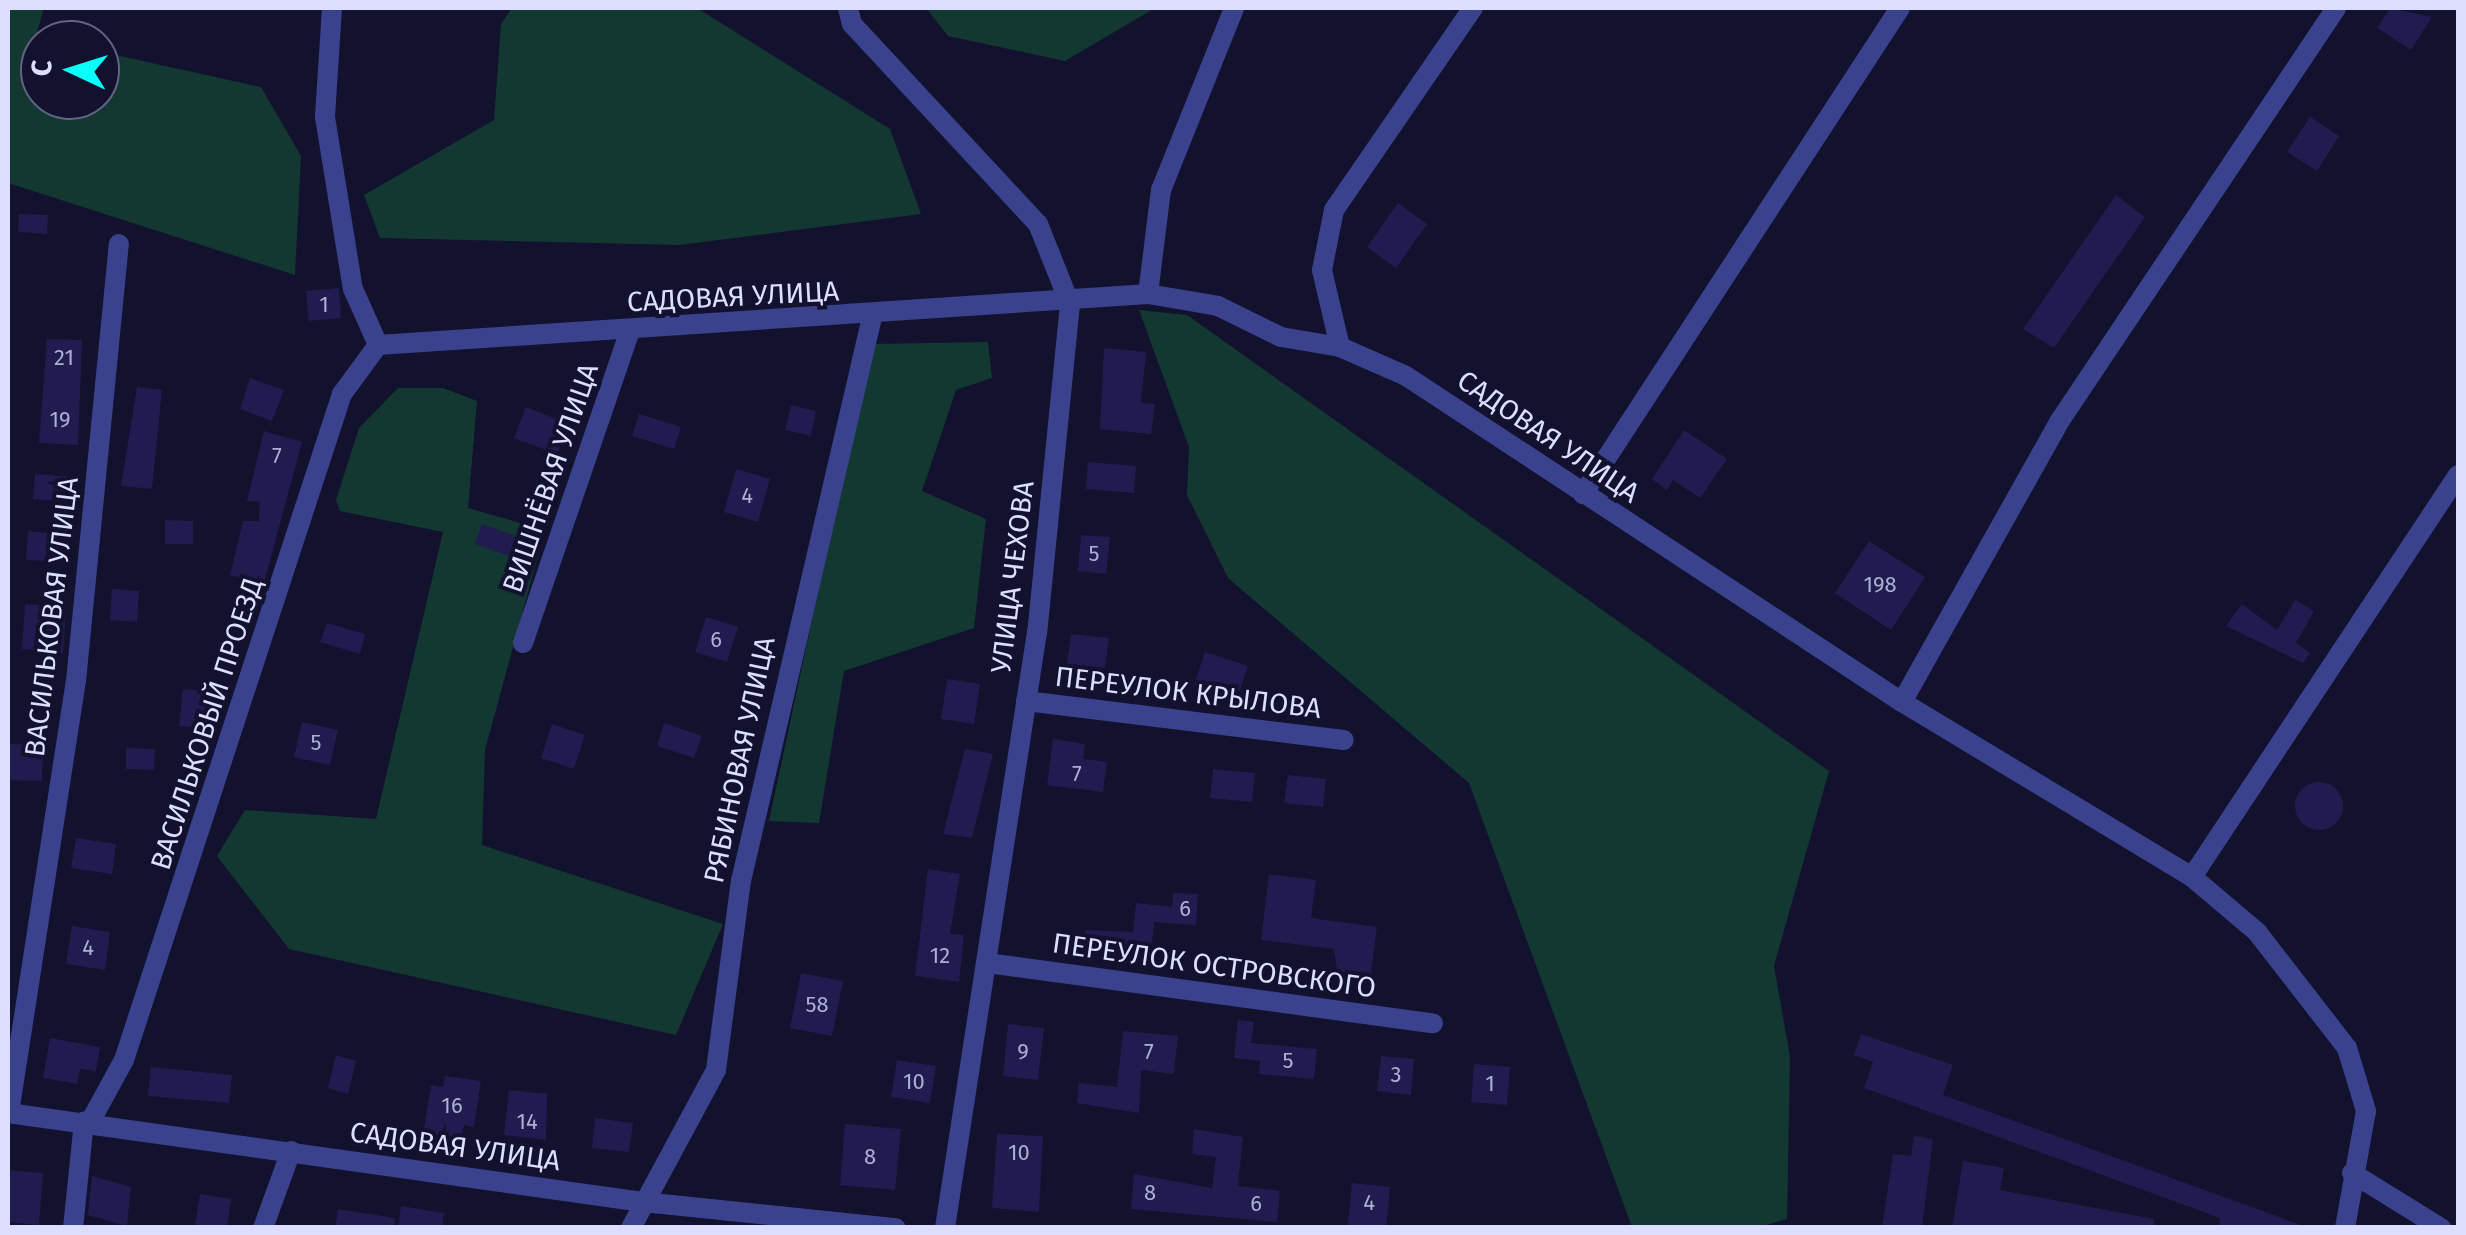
<!DOCTYPE html>
<html>
<head>
<meta charset="utf-8">
<style>
  body { margin:0 }
  #map { position:relative; width:2466px; height:1235px; overflow:hidden; background:#12112e; font-family:"Fira Sans",sans-serif }
  div>[style] { position:absolute }
  [style*='--x'] { left:calc(var(--x)*1px); top:calc(var(--y)*1px); width:calc(var(--w)*1px); rotate:calc(var(--a)*1deg) }
  .green>* { inset:0; background:#133832 }
  .building>* { inset:0; background:#201c4f }
  .round { border-radius:50% }
  .minor>* { height:20px; margin:-10px; padding:0 10px; transform-origin:10px; border-radius:10px; background:#3a428e }
  span { translate:-50% -50%; white-space:nowrap; text-align:center; line-height:1.15; -webkit-text-stroke:8px #12112e; paint-order:stroke }
  .number-label { font-size:22px; color:#aeaed3 }
  .number-label span { -webkit-text-stroke-width:0 }
  .street-label { font-size:28px; color:#dddeff }
  .frame { position:absolute; inset:0; border:10px solid #dddeff; pointer-events:none }
  .north { position:absolute; left:20px; top:20px; width:100px; height:100px; box-sizing:border-box; background:#12112e; border:2px solid #636382; border-radius:50%; rotate:274deg; font-size:28px; font-weight:700; line-height:40px; text-align:center; color:#dddeff }
  .north::after { content:''; display:block; margin:auto; width:35px; height:45px; background:#09fff9; clip-path:polygon(50% 0,100% 100%,50% 72%,0 100%) }
</style>
</head>
<body>
<div id="map">
  <div class="green">
    <div style="clip-path:polygon(8px 8px,44px 8px,25px 75px,40px 85px,40px 100px,100px 100px,111px 54px,261px 87px,301px 156px,295px 275px,8px 183px)"></div>
    <div style="clip-path:polygon(512px 8px,697px 8px,890px 129px,921px 214px,680px 245px,380px 238px,364px 195px,494px 120px,501px 24px)"></div>
    <div style="clip-path:polygon(926px 8px,1155px 8px,1065px 61px,948px 36px)"></div>
    <div style="clip-path:polygon(1139px 310px,1187px 315px,1829px 771px,1774px 966px,1790px 1057px,1787px 1219px,1759px 1227px,1632px 1227px,1469px 783px,1228px 578px,1187px 495px,1189px 447px)"></div>
    <div style="clip-path:polygon(988px 342px,992px 378px,956px 390px,922px 491px,986px 519px,974px 628px,844px 671px,819px 823px,769px 821px,871px 344px)"></div>
    <div style="clip-path:polygon(398px 388px,443px 388px,477px 401px,468px 508px,545px 530px,485px 750px,482px 845px,723px 924px,676px 1035px,289px 949px,217px 856px,245px 810px,376px 819px,443px 532px,340px 511px,336px 500px,359px 428px)"></div>
  </div>
  <div class="building">
    <div style="clip-path:polygon(2390px 8px,2432px 17px,2411px 50px,2377px 28px)"></div>
    <div style="clip-path:polygon(2310px 117px,2339px 136px,2317px 171px,2287px 152px)"></div>
    <div style="clip-path:polygon(2116px 195px,2145px 217px,2054px 348px,2023px 329px)"></div>
    <div style="clip-path:polygon(1398px 203px,1427px 224px,1396px 268px,1367px 247px)"></div>
    <div style="clip-path:polygon(19px 214px,48px 215px,47px 234px,18px 232px)"></div>
    <div style="clip-path:polygon(339px 288px,341px 318px,309px 321px,306px 291px)"></div>
    <div style="clip-path:polygon(47px 339px,82px 340px,78px 445px,39px 443px)"></div>
    <div style="clip-path:polygon(1104px 348px,1146px 352px,1141px 403px,1155px 404px,1151px 434px,1100px 429px)"></div>
    <div style="clip-path:polygon(250px 378px,284px 390px,272px 421px,240px 409px)"></div>
    <div style="clip-path:polygon(137px 387px,162px 390px,152px 489px,121px 486px)"></div>
    <div style="clip-path:polygon(791px 405px,816px 411px,811px 436px,785px 430px)"></div>
    <div style="clip-path:polygon(526px 407px,569px 424px,557px 454px,514px 438px)"></div>
    <div style="clip-path:polygon(639px 414px,681px 427px,674px 449px,632px 436px)"></div>
    <div style="clip-path:polygon(1684px 430px,1727px 459px,1700px 498px,1673px 480px,1667px 490px,1652px 479px)"></div>
    <div style="clip-path:polygon(264px 431px,302px 442px,264px 583px,230px 575px,243px 521px,259px 521px,260px 502px,247px 501px)"></div>
    <div style="clip-path:polygon(1088px 462px,1136px 466px,1134px 493px,1086px 489px)"></div>
    <div style="clip-path:polygon(736px 469px,770px 479px,758px 522px,724px 512px)"></div>
    <div style="clip-path:polygon(35px 474px,74px 477px,73px 502px,33px 499px)"></div>
    <div style="clip-path:polygon(165px 520px,193px 521px,193px 544px,165px 544px)"></div>
    <div style="clip-path:polygon(482px 524px,516px 536px,509px 556px,475px 544px)"></div>
    <div style="clip-path:polygon(28px 531px,47px 533px,46px 561px,26px 560px)"></div>
    <div style="clip-path:polygon(1081px 535px,1110px 537px,1106px 574px,1078px 571px)"></div>
    <div style="clip-path:polygon(1869px 541px,1925px 577px,1891px 630px,1835px 593px)"></div>
    <div style="clip-path:polygon(112px 589px,139px 591px,137px 622px,110px 620px)"></div>
    <div style="clip-path:polygon(2295px 600px,2314px 611px,2296px 643px,2310px 653px,2303px 663px,2226px 626px,2242px 604px,2277px 630px)"></div>
    <div style="clip-path:polygon(25px 604px,66px 607px,63px 653px,22px 649px)"></div>
    <div style="clip-path:polygon(706px 617px,738px 627px,727px 662px,695px 652px)"></div>
    <div style="clip-path:polygon(327px 623px,365px 634px,360px 654px,320px 642px)"></div>
    <div style="clip-path:polygon(1071px 634px,1109px 638px,1105px 668px,1067px 664px)"></div>
    <div style="clip-path:polygon(1205px 652px,1248px 666px,1237px 699px,1194px 685px)"></div>
    <div style="clip-path:polygon(947px 679px,980px 684px,974px 724px,941px 719px)"></div>
    <div style="clip-path:polygon(183px 689px,220px 693px,217px 730px,179px 726px)"></div>
    <div style="clip-path:polygon(302px 722px,338px 730px,330px 765px,294px 757px)"></div>
    <div style="clip-path:polygon(664px 723px,702px 736px,694px 758px,657px 746px)"></div>
    <div style="clip-path:polygon(552px 724px,585px 735px,574px 769px,541px 758px)"></div>
    <div style="clip-path:polygon(1053px 739px,1085px 744px,1083px 759px,1107px 762px,1103px 792px,1047px 785px)"></div>
    <div style="clip-path:polygon(8px 744px,43px 745px,42px 781px,8px 780px)"></div>
    <div style="clip-path:polygon(126px 748px,155px 749px,154px 770px,126px 769px)"></div>
    <div style="clip-path:polygon(965px 749px,993px 754px,972px 838px,943px 834px)"></div>
    <div style="clip-path:polygon(1213px 769px,1255px 773px,1252px 802px,1210px 798px)"></div>
    <div style="clip-path:polygon(1288px 775px,1326px 779px,1323px 807px,1284px 803px)"></div>
    <div class="round" style="left:2295px;top:782px;width:48px;height:48px"></div>
    <div style="clip-path:polygon(76px 838px,116px 844px,112px 874px,71px 868px)"></div>
    <div style="clip-path:polygon(928px 869px,960px 874px,950px 934px,964px 935px,959px 982px,915px 976px)"></div>
    <div style="clip-path:polygon(1269px 874px,1316px 880px,1311px 918px,1377px 927px,1370px 980px,1338px 976px,1334px 949px,1261px 940px)"></div>
    <div style="clip-path:polygon(1173px 893px,1198px 894px,1196px 925px,1154px 922px,1151px 957px,1085px 947px,1085px 930px,1133px 932px,1136px 903px,1172px 907px)"></div>
    <div style="clip-path:polygon(72px 926px,110px 932px,105px 970px,66px 964px)"></div>
    <div style="clip-path:polygon(801px 973px,843px 981px,832px 1036px,790px 1028px)"></div>
    <div style="clip-path:polygon(1238px 1020px,1254px 1022px,1251px 1043px,1317px 1049px,1314px 1079px,1259px 1074px,1260px 1061px,1234px 1058px)"></div>
    <div style="clip-path:polygon(1008px 1024px,1044px 1028px,1038px 1080px,1003px 1076px)"></div>
    <div style="clip-path:polygon(1123px 1031px,1178px 1036px,1174px 1074px,1141px 1070px,1139px 1113px,1077px 1103px,1079px 1083px,1117px 1087px)"></div>
    <div style="clip-path:polygon(1861px 1034px,1953px 1065px,1943px 1095px,2309px 1228px,2218px 1228px,2220px 1218px,1864px 1088px,1873px 1062px,1854px 1055px)"></div>
    <div style="clip-path:polygon(50px 1038px,100px 1047px,96px 1071px,80px 1069px,77px 1084px,43px 1078px)"></div>
    <div style="clip-path:polygon(336px 1055px,356px 1061px,348px 1094px,328px 1088px)"></div>
    <div style="clip-path:polygon(1381px 1056px,1414px 1059px,1411px 1095px,1377px 1091px)"></div>
    <div style="clip-path:polygon(897px 1060px,936px 1066px,930px 1103px,891px 1097px)"></div>
    <div style="clip-path:polygon(1474px 1064px,1510px 1067px,1507px 1105px,1471px 1102px)"></div>
    <div style="clip-path:polygon(151px 1067px,232px 1075px,229px 1103px,148px 1096px)"></div>
    <div style="clip-path:polygon(445px 1076px,481px 1081px,474px 1127px,464px 1125px,461px 1141px,423px 1135px,431px 1085px,443px 1087px)"></div>
    <div style="clip-path:polygon(509px 1090px,547px 1094px,546px 1140px,504px 1135px)"></div>
    <div style="clip-path:polygon(595px 1118px,633px 1123px,629px 1152px,592px 1148px)"></div>
    <div style="clip-path:polygon(845px 1124px,901px 1129px,895px 1190px,840px 1185px)"></div>
    <div style="clip-path:polygon(1194px 1129px,1243px 1137px,1238px 1186px,1280px 1191px,1277px 1222px,1131px 1209px,1134px 1174px,1212px 1188px,1216px 1157px,1192px 1154px)"></div>
    <div style="clip-path:polygon(997px 1134px,1043px 1136px,1039px 1212px,992px 1208px)"></div>
    <div style="clip-path:polygon(1914px 1136px,1933px 1139px,1922px 1228px,1882px 1228px,1893px 1154px,1911px 1156px)"></div>
    <div style="clip-path:polygon(1963px 1161px,2004px 1168px,2000px 1190px,2154px 1219px,2154px 1228px,1952px 1228px)"></div>
    <div style="clip-path:polygon(8px 1170px,43px 1173px,39px 1225px,8px 1222px)"></div>
    <div style="clip-path:polygon(92px 1176px,131px 1187px,127px 1226px,88px 1215px)"></div>
    <div style="clip-path:polygon(1352px 1183px,1390px 1187px,1386px 1228px,1348px 1225px)"></div>
    <div style="clip-path:polygon(200px 1194px,231px 1199px,227px 1228px,195px 1225px)"></div>
    <div style="clip-path:polygon(401px 1206px,444px 1213px,442px 1228px,398px 1228px)"></div>
    <div style="clip-path:polygon(338px 1209px,395px 1218px,394px 1228px,335px 1228px)"></div>
  </div>
  <div class="minor">
    <div style="--x:332;--y:8;--w:109;--a:93.7"></div>
    <div style="--x:325;--y:117;--w:174;--a:80.8"></div>
    <div style="--x:353;--y:289;--w:61;--a:65.9"></div>
    <div style="--x:848;--y:8;--w:16;--a:76"></div>
    <div style="--x:852;--y:24;--w:273;--a:47.1"></div>
    <div style="--x:1038;--y:224;--w:86;--a:68.2"></div>
    <div style="--x:1070;--y:304;--w:330;--a:95.7"></div>
    <div style="--x:1037;--y:632;--w:603;--a:98.78"></div>
    <div style="--x:1148;--y:294;--w:105;--a:-82.9"></div>
    <div style="--x:1161;--y:190;--w:196;--a:-68.1"></div>
    <div style="--x:378;--y:345;--w:772;--a:-3.79"></div>
    <div style="--x:1148;--y:294;--w:71;--a:9.7"></div>
    <div style="--x:1218;--y:306;--w:70;--a:26.2"></div>
    <div style="--x:1281;--y:337;--w:60;--a:9.6"></div>
    <div style="--x:1340;--y:347;--w:72;--a:23.7"></div>
    <div style="--x:1406;--y:376;--w:594;--a:33.32"></div>
    <div style="--x:1902;--y:702;--w:339;--a:31.1"></div>
    <div style="--x:2192;--y:877;--w:85;--a:40.2"></div>
    <div style="--x:2257;--y:932;--w:147;--a:52.2"></div>
    <div style="--x:2347;--y:1048;--w:66;--a:73.2"></div>
    <div style="--x:2366;--y:1111;--w:119;--a:100.2"></div>
    <div style="--x:1340;--y:347;--w:79;--a:-103.2"></div>
    <div style="--x:1322;--y:270;--w:61;--a:-78.7"></div>
    <div style="--x:1334;--y:210;--w:245;--a:-55.5"></div>
    <div style="--x:1583;--y:494;--w:580;--a:-56.89"></div>
    <div style="--x:523;--y:643;--w:331;--a:-71.1"></div>
    <div style="--x:1026;--y:701;--w:320;--a:7"></div>
    <div style="--x:1902;--y:702;--w:321;--a:-60.7"></div>
    <div style="--x:2059;--y:422;--w:498;--a:-56.2"></div>
    <div style="--x:2192;--y:877;--w:482;--a:-56.5"></div>
    <div style="--x:987;--y:963;--w:450;--a:7.7"></div>
    <div style="--x:8;--y:1113;--w:641;--a:7.98"></div>
    <div style="--x:643;--y:1202;--w:254;--a:5.9"></div>
    <div style="--x:9;--y:1113;--w:437;--a:-81.2"></div>
    <div style="--x:76;--y:681;--w:439;--a:-84.4"></div>
    <div style="--x:90;--y:1122;--w:71;--a:-61.3"></div>
    <div style="--x:124;--y:1060;--w:701;--a:-71.88"></div>
    <div style="--x:342;--y:394;--w:61;--a:-53.7"></div>
    <div style="--x:2352;--y:1173;--w:105;--a:31.7"></div>
    <div style="--x:73;--y:1228;--w:107;--a:-84.1"></div>
    <div style="--x:263;--y:1228;--w:82;--a:-70"></div>
    <div style="--x:631;--y:1228;--w:179;--a:-61.7"></div>
    <div style="--x:716;--y:1070;--w:191;--a:-82.5"></div>
    <div style="--x:741;--y:881;--w:579;--a:-76.92"></div>
  </div>
  <div class="number-label">
    <span style="left:324px;top:305px">1</span>
    <span style="left:64px;top:358px">21</span>
    <span style="left:60px;top:420px">19</span>
    <span style="left:277px;top:456px">7</span>
    <span style="left:747px;top:496px">4</span>
    <span style="left:1094px;top:554px">5</span>
    <span style="left:1880px;top:585px">198</span>
    <span style="left:716px;top:640px">6</span>
    <span style="left:316px;top:743px">5</span>
    <span style="left:1077px;top:774px">7</span>
    <span style="left:1185px;top:909px">6</span>
    <span style="left:88px;top:948px">4</span>
    <span style="left:940px;top:956px">12</span>
    <span style="left:817px;top:1005px">58</span>
    <span style="left:1023px;top:1052px">9</span>
    <span style="left:1149px;top:1052px">7</span>
    <span style="left:1288px;top:1061px">5</span>
    <span style="left:1396px;top:1075px">3</span>
    <span style="left:914px;top:1082px">10</span>
    <span style="left:1490px;top:1084px">1</span>
    <span style="left:452px;top:1106px">16</span>
    <span style="left:527px;top:1122px">14</span>
    <span style="left:1019px;top:1153px">10</span>
    <span style="left:870px;top:1157px">8</span>
    <span style="left:1150px;top:1193px">8</span>
    <span style="left:1369px;top:1203px">4</span>
    <span style="left:1256px;top:1204px">6</span>
  </div>
  <div class="street-label">
    <span style="left:733px;top:297px;rotate:-3deg">САДОВАЯ УЛИЦА</span>
    <span style="left:1548px;top:437px;rotate:34deg">САДОВАЯ УЛИЦА</span>
    <span style="left:551px;top:478px;rotate:-71deg">ВИШНЁВАЯ УЛИЦА</span>
    <span style="left:1013px;top:577px;rotate:-83deg">УЛИЦА ЧЕХОВА</span>
    <span style="left:52px;top:617px;rotate:-83deg">ВАСИЛЬКОВАЯ УЛИЦА</span>
    <span style="left:1188px;top:693px;rotate:7deg">ПЕРЕУЛОК КРЫЛОВА</span>
    <span style="left:207px;top:724px;rotate:-72deg">ВАСИЛЬКОВЫЙ ПРОЕЗД</span>
    <span style="left:740px;top:760px;rotate:-78deg">РЯБИНОВАЯ УЛИЦА</span>
    <span style="left:1214px;top:966px;rotate:8deg">ПЕРЕУЛОК ОСТРОВСКОГО</span>
    <span style="left:455px;top:1147px;rotate:8deg">САДОВАЯ УЛИЦА</span>
  </div>
  <div class="frame"></div>
  <div class="north">С</div>
</div>
</body>
</html>
